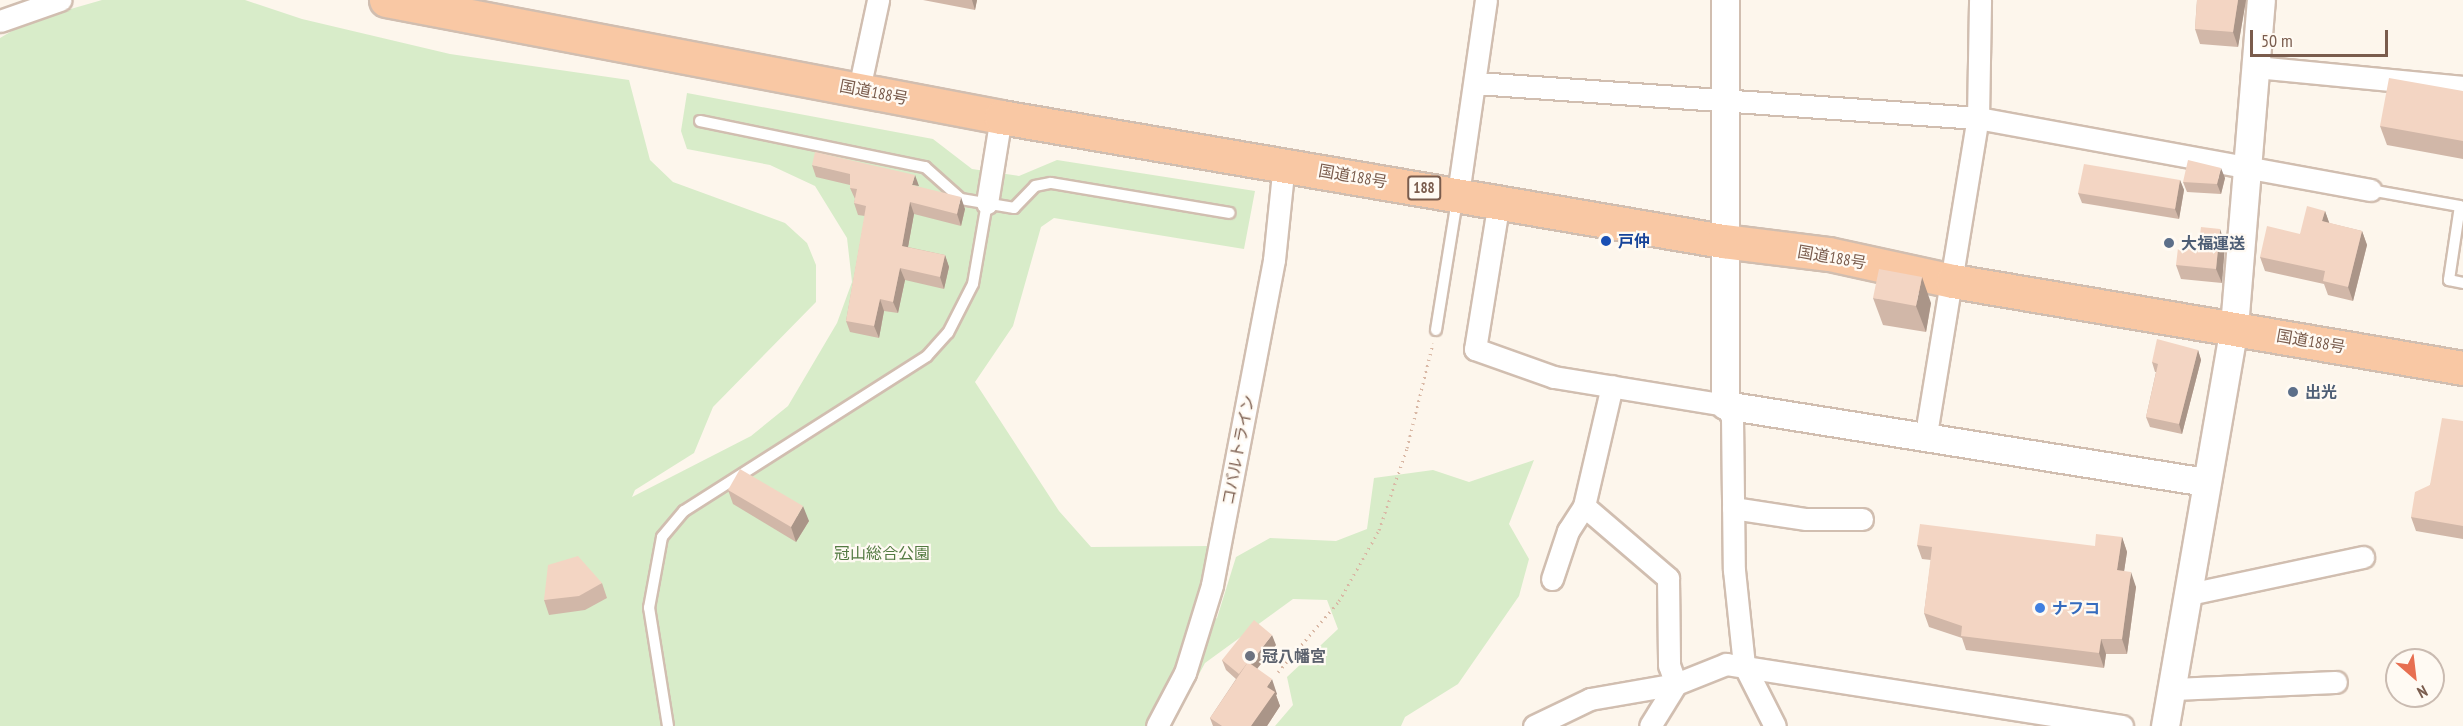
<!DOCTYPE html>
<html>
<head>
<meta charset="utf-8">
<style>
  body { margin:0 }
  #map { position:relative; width:2463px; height:726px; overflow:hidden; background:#fdf6ec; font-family:"PT Sans Narrow","Noto Sans JP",sans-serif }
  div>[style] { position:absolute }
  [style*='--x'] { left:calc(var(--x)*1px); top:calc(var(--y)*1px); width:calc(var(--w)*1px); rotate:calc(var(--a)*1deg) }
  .green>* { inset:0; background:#d8ecc9 }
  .path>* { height:3px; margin-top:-1.5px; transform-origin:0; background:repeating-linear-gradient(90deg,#d9b8a5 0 1.5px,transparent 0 6px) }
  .roads { filter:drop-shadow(2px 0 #d1beb0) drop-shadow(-2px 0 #d1beb0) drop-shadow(0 2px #d1beb0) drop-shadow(0 -2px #d1beb0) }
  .service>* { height:10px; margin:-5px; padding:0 5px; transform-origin:5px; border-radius:5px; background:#fff }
  .minor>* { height:21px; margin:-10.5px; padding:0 10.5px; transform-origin:10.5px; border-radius:10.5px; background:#fff }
  .tertiary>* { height:27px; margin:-13.5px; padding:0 13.5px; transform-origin:13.5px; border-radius:13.5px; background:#fff }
  .trunk>* { height:33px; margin:-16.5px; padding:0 16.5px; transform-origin:16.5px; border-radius:16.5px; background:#f9c8a4 }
  .wall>* { inset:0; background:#d1b7a8 }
  .shaded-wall>* { inset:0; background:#aa9588 }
  .building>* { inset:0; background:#f3d5c3 }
  .dots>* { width:16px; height:16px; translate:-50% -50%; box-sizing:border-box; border:3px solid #fffaf3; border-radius:50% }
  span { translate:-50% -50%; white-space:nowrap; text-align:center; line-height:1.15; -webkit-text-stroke:4.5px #fffaf3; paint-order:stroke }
  .shield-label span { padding:2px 4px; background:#fffaf3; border:2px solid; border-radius:4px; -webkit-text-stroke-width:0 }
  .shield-label { font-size:15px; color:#7a5c4d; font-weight:700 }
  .street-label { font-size:16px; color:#7a5c4d }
  .transit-label { font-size:16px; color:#164399; font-weight:700 }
  .left { translate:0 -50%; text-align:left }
  .service-label { font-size:16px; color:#4e5e75; font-weight:700 }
  .park-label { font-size:16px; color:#537a41 }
  .shop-label { font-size:16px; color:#366cbe; font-weight:700 }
  .worship-label { font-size:16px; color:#5b616d; font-weight:700 }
  .north { position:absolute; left:2385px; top:648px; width:60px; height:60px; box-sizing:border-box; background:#fffaf3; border:2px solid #cabbb1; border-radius:50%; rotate:152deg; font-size:16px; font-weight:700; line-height:24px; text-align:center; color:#7a5c4d }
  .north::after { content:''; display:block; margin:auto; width:21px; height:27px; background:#e76f51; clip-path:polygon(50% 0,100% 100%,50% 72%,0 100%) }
  .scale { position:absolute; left:2250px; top:30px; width:138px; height:27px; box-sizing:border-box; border:3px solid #7a5c4d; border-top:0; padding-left:8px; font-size:18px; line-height:21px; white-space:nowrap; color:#7a5c4d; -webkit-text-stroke:4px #fffaf3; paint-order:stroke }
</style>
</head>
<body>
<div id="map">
  <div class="green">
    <div style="clip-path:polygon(102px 0,245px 0,302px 19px,450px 54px,629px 80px,650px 160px,673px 182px,785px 223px,807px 243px,816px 265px,816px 302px,713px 407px,694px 453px,635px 490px,632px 497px,751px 436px,788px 406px,837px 323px,852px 282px,847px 238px,815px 186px,770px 165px,687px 149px,681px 131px,687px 93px,933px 139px,972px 169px,1019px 176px,1057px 160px,1255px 191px,1244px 249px,1054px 218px,1041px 227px,1013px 326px,975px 382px,1059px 511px,1091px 547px,1209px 546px,1190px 629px,1217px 618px,1236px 557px,1270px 538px,1336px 541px,1367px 529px,1374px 478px,1433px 470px,1469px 482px,1534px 460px,1509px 524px,1529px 559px,1519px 596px,1458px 684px,1405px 717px,1401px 726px,1275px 726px,1293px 705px,1287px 677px,1338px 629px,1327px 600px,1293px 599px,1205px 663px,1184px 702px,1148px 726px,0 726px,0 38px,29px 21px)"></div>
  </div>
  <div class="path">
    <div style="--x:1278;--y:672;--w:94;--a:-49.3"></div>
    <div style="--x:1339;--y:601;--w:81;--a:-60.6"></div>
    <div style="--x:1379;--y:530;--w:87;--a:-71.1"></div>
    <div style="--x:1407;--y:448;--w:108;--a:-76.1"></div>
  </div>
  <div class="roads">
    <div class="service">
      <div style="--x:700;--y:121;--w:230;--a:11.6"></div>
      <div style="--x:925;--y:167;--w:48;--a:41.6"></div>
      <div style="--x:961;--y:199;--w:54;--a:9.6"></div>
      <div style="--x:1014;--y:208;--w:30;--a:-46"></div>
      <div style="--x:1035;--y:186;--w:16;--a:-11"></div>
      <div style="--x:1051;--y:183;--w:181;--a:9.5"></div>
      <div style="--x:2370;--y:190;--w:91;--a:10.1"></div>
      <div style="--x:2460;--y:206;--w:75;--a:98.5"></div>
      <div style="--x:2449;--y:280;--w:14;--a:12"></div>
      <div style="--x:1436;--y:330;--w:132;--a:-80.8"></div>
      <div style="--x:668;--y:726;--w:120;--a:-99.1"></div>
      <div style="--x:649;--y:608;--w:72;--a:-79.6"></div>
      <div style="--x:662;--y:537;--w:34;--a:-50"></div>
      <div style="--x:684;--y:511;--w:288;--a:-32.5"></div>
      <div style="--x:927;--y:356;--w:31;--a:-48"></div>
      <div style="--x:948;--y:333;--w:55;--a:-63"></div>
      <div style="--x:973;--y:284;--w:82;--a:-80.2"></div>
    </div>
    <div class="minor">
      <div style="--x:0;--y:21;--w:64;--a:-19.3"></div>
      <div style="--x:2256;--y:67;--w:208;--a:5.5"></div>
      <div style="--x:1476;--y:83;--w:503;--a:3.99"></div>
      <div style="--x:1978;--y:118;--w:399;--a:10.4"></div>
      <div style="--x:859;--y:89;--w:91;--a:-77.9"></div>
      <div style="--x:1458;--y:194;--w:196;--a:-81.8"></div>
      <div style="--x:1499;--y:201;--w:150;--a:99.2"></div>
      <div style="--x:1475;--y:349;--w:84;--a:19.5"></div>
      <div style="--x:1554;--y:377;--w:173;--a:9.3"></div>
      <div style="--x:1725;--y:405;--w:14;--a:60"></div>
      <div style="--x:1732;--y:417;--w:153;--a:89.3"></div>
      <div style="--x:1734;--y:570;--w:96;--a:84"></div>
      <div style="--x:1744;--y:665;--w:68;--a:63.1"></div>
      <div style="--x:987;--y:203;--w:87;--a:-80.8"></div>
      <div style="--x:1925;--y:440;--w:326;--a:-80.7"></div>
      <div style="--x:1978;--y:118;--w:118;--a:-89"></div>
      <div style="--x:1584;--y:506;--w:111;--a:40.6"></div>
      <div style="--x:1668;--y:578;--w:87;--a:89.3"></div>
      <div style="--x:1669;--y:665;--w:20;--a:70"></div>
      <div style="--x:1676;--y:684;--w:49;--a:121.8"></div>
      <div style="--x:1733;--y:508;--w:74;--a:8.6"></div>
      <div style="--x:1806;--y:519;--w:56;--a:0"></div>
      <div style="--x:1552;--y:579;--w:51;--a:-71.6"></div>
      <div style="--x:1568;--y:531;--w:30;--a:-57"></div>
      <div style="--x:1584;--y:506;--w:123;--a:-76.9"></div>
      <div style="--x:2189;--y:594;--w:178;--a:-12"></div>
      <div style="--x:2173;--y:689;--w:163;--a:-2.5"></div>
      <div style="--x:1157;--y:726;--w:60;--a:-62.2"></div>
      <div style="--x:1185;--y:673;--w:92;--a:-72.9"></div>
      <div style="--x:1212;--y:585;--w:331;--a:-79.2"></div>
      <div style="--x:1274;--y:260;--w:97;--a:-84.1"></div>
      <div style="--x:1534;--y:726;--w:62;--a:-25.7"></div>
      <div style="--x:1590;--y:699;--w:87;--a:-9.9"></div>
      <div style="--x:1676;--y:684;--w:54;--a:-21.8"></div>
      <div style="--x:1726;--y:664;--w:401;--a:8.9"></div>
    </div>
    <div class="tertiary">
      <div style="--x:1725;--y:0;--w:405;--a:90"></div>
      <div style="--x:1725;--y:405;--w:486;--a:9.1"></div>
      <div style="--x:2165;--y:726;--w:405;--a:-80.2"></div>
      <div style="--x:2234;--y:327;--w:328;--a:-85.3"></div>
    </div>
    <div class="trunk">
      <div style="--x:386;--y:0;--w:626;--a:10.77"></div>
      <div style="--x:1001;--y:117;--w:733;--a:9.75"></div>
      <div style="--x:1723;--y:241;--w:107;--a:7"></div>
      <div style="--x:1829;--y:254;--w:127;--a:12.3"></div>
      <div style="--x:1953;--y:281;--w:517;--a:9.68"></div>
    </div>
  </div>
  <div class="wall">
    <div style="clip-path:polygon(923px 0,977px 0,975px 10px)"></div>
    <div style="clip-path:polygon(2197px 0,2246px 0,2238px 47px,2200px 44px,2195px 29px)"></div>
    <div style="clip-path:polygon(2463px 91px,2463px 159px,2387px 145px,2380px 126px)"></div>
    <div style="clip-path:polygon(812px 165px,919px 187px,965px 209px,961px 226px,914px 214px,908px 247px,945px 255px,949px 267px,944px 289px,905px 280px,898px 313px,884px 311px,879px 338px,850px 332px,846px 321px,865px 216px,858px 215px,854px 203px,855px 199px,850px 188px,850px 185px,816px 177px)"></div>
    <div style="clip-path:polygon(2225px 178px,2221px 194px,2187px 192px,2183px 182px)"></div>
    <div style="clip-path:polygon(2180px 180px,2184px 190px,2179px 219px,2082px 203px,2078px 193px)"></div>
    <div style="clip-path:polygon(2325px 211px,2329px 223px,2362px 231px,2367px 245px,2353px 301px,2328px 295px,2324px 284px,2265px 271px,2260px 257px,2300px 234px)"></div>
    <div style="clip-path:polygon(2225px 244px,2222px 283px,2181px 279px,2176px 265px)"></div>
    <div style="clip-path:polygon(1873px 298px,1931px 303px,1926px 332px,1883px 325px)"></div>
    <div style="clip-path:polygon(2198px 350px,2201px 360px,2182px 434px,2150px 427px,2146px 417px,2156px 372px,2155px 372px,2152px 362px)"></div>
    <div style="clip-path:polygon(2463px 421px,2463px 539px,2416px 531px,2411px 517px,2430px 485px)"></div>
    <div style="clip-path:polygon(728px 490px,809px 521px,796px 542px,733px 504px)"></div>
    <div style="clip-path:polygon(2122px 537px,2127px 552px,2124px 571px,2136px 587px,2127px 654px,2106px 654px,2104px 668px,1966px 650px,1962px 638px,1929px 627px,1924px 613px,1931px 560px,1922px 559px,1917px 545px,2095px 546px)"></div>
    <div style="clip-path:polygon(602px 583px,607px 598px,585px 610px,549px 615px,544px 600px)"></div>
    <div style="clip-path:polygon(1276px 645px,1257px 669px,1277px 694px,1276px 695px,1280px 706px,1267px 726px,1213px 726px,1210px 718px,1236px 679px,1226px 670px,1222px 660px)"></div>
  </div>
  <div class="shaded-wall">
    <div style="clip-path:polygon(972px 0,977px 0,975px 10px)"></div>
    <div style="clip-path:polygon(2238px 0,2246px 0,2238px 47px,2233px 32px)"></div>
    <div style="clip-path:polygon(2221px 168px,2225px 178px,2221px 194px,2217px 184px)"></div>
    <div style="clip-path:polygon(915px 175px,919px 186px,912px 185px)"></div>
    <div style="clip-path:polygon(2180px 180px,2184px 190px,2179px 219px,2175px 209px)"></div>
    <div style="clip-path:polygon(961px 197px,965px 209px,961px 226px,957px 214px)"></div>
    <div style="clip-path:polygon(910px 202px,914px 214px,906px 258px,902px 246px)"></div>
    <div style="clip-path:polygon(2325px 211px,2330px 225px,2322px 221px)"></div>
    <div style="clip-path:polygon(2220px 229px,2225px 244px,2222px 283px,2216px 269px)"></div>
    <div style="clip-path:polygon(2362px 231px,2367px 245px,2353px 301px,2348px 287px)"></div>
    <div style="clip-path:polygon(945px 255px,949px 267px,944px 289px,940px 277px)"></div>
    <div style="clip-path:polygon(900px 268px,905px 280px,898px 313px,893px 302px)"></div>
    <div style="clip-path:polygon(1922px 277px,1931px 303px,1926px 332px,1916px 306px)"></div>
    <div style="clip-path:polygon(880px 299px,884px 311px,879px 338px,874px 326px)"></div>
    <div style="clip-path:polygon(2198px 350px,2201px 360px,2182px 434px,2179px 424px)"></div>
    <div style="clip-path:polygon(803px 506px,809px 521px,796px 542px,791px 527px)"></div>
    <div style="clip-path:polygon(2122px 537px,2127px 552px,2122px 585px,2117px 570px)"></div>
    <div style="clip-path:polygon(2131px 572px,2136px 587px,2127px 654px,2122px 639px)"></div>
    <div style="clip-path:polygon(1272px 635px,1276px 645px,1244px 685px,1240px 675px)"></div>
    <div style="clip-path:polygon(2101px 639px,2106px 654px,2104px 668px,2099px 653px)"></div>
    <div style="clip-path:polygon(1272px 679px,1277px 694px,1276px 695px,1280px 706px,1267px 726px,1251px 726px,1267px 687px)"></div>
  </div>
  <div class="building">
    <div style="clip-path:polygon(2197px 0,2238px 0,2233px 32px,2195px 29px)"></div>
    <div style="clip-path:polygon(2389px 78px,2463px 91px,2463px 141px,2380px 126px)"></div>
    <div style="clip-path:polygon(815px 152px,915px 175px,912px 185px,961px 197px,957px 214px,910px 202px,902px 246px,945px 255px,940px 277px,900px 268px,893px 302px,880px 299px,874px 326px,846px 321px,866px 206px,854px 203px,857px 189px,850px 188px,850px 174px,812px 165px)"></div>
    <div style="clip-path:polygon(2188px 160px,2221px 168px,2217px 184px,2183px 182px)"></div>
    <div style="clip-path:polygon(2084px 164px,2180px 180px,2175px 209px,2078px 193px)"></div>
    <div style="clip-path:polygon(2307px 206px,2325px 211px,2322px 221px,2362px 231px,2348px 287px,2323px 281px,2325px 271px,2260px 257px,2267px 226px,2300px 234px)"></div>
    <div style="clip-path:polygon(2201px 227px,2220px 229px,2216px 269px,2176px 265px,2178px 248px,2198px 250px)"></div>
    <div style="clip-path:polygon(1879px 269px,1922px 277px,1916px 306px,1873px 298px)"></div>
    <div style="clip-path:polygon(2157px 339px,2198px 350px,2179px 424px,2146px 417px,2158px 364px,2152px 362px)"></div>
    <div style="clip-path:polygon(2442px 418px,2463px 421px,2463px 526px,2411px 517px,2415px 492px,2430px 485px)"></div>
    <div style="clip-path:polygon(740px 469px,803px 506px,791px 527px,728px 490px)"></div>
    <div style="clip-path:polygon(1920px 524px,2095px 546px,2096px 534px,2122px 537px,2117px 570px,2131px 572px,2122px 639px,2101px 639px,2099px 653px,1961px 636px,1962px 626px,1924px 613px,1932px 547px,1917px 545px)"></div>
    <div style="clip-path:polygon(578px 556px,602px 583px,579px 596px,544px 600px,548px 565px)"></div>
    <div style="clip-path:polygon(1254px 620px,1272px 635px,1250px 664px,1248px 662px,1239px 674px,1222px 660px)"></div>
    <div style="clip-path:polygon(1248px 662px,1272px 679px,1267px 687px,1275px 692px,1251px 726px,1222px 726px,1210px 718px)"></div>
  </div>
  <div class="dots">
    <div style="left:1606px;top:241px;background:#1a4fb4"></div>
    <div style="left:2169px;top:243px;background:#5c6f8a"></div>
    <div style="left:2293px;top:392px;background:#5c6f8a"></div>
    <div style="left:2040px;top:608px;background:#3f7fe0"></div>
    <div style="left:1250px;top:656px;background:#6b7280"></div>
  </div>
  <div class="shield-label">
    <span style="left:1424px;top:188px">188</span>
  </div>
  <div class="street-label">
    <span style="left:874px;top:92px;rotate:11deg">国道188号</span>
    <span style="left:1353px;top:176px;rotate:10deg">国道188号</span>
    <span style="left:1832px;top:257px;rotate:10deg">国道188号</span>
    <span style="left:2311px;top:341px;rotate:10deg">国道188号</span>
    <span style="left:1238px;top:450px;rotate:-79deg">コバルトライン</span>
  </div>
  <div class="transit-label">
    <span class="left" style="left:1618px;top:241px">戸仲</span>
  </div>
  <div class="service-label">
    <span class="left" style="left:2181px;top:243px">大福運送</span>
    <span class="left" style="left:2305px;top:392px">出光</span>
  </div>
  <div class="park-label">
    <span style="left:882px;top:553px">冠山総合公園</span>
  </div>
  <div class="shop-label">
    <span class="left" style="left:2052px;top:608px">ナフコ</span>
  </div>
  <div class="worship-label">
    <span class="left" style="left:1262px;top:656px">冠八幡宮</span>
  </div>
  <div class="north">N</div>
  <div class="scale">50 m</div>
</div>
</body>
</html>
